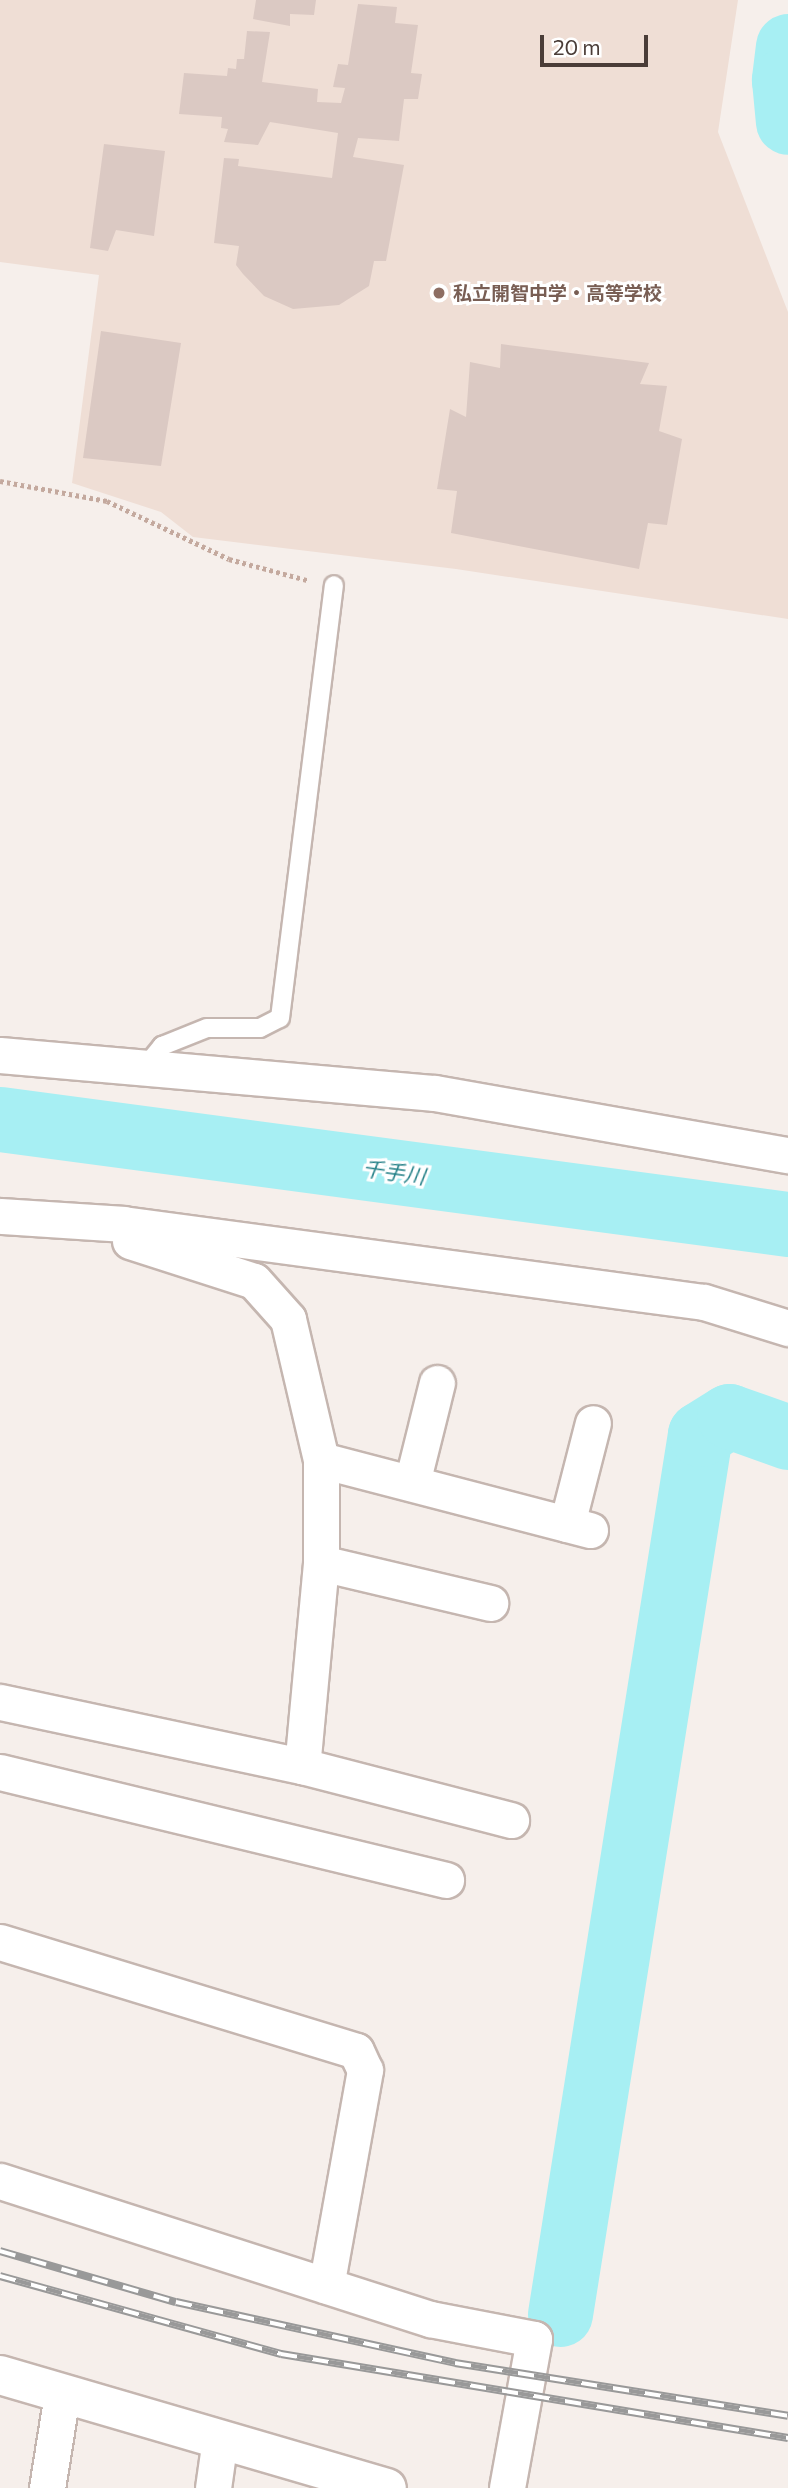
<!DOCTYPE html>
<html>
<head>
<meta charset="utf-8">
<style>
  body { margin:0 }
  #map { position:relative; width:788px; height:2488px; overflow:hidden; background:#f6efeb; font-family:Commissioner,"Noto Sans JP",sans-serif }
  div>[style] { position:absolute }
  [style*='--x'] { left:calc(var(--x)*1px); top:calc(var(--y)*1px); width:calc(var(--w)*1px); rotate:calc(var(--a)*1deg) }
  .education>* { inset:0; background:#efded5 }
  .river>* { height:65px; margin:-32.5px; padding:0 32.5px; transform-origin:32.5px; border-radius:32.5px; background:#a7eff3 }
  .building>* { inset:0; background:#dbc9c3 }
  .path>* { height:4.5px; margin-top:-2.25px; transform-origin:0; background:repeating-linear-gradient(90deg,#c4a99e 0 3.5px,transparent 0 7px) }
  .roads { filter:drop-shadow(2px 0 #c5b6b0) drop-shadow(-2px 0 #c5b6b0) drop-shadow(0 2px #c5b6b0) drop-shadow(0 -2px #c5b6b0) }
  .service>* { height:18px; margin:-9px; padding:0 9px; transform-origin:9px; border-radius:9px; background:#fff }
  .minor>* { height:35px; margin:-17.5px; padding:0 17.5px; transform-origin:17.5px; border-radius:17.5px; background:#fff }
  .tertiary>* { height:38px; margin:-19px; padding:0 19px; transform-origin:19px; border-radius:19px; background:#fff }
  .rail>* { height:8px; margin-top:-4px; transform-origin:0; background:repeating-linear-gradient(90deg,#fff 0 16px,#999 0 32px); box-sizing:border-box; border-block:2px solid #999 }
  .dots>* { width:19px; height:19px; translate:-50% -50%; box-sizing:border-box; border:4px solid #fff; border-radius:50% }
  span { translate:-50% -50%; white-space:nowrap; text-align:center; line-height:1.15; -webkit-text-stroke:6px #fff; paint-order:stroke }
  .education-label { font-size:19px; color:#785e54; font-weight:700 }
  .left { translate:0 -50%; text-align:left }
  .water-label { font-size:21px; color:#258188; font-style:italic }
  .scale { position:absolute; left:540px; top:35px; width:108px; height:32px; box-sizing:border-box; border:4px solid #4a3d38; border-top:0; padding-left:9px; font-size:21px; line-height:24px; white-space:nowrap; color:#4a3d38; -webkit-text-stroke:5px #fff; paint-order:stroke }
</style>
</head>
<body>
<div id="map">
  <div class="education">
    <div style="clip-path:polygon(0 0,738px 0,718px 132px,788px 312px,788px 619px,456px 569px,193px 537px,161px 512px,72px 483px,99px 275px,0 262px)"></div>
  </div>
  <div class="river">
    <div style="--x:788;--y:46;--w:34;--a:97"></div>
    <div style="--x:784;--y:80;--w:42;--a:84.6"></div>
    <div style="--x:0;--y:1119;--w:795;--a:7.59"></div>
    <div style="--x:560;--y:2314;--w:891;--a:-80.96"></div>
    <div style="--x:700;--y:1434;--w:34;--a:-32"></div>
    <div style="--x:729;--y:1416;--w:63;--a:19.6"></div>
  </div>
  <div class="building">
    <div style="clip-path:polygon(256px 0,316px 0,314px 15px,290px 14px,290px 26px,253px 19px)"></div>
    <div style="clip-path:polygon(358px 4px,397px 7px,395px 23px,418px 25px,411px 73px,422px 74px,418px 99px,404px 99px,399px 141px,358px 138px,353px 157px,404px 165px,386px 261px,374px 261px,369px 286px,339px 305px,293px 309px,264px 296px,243px 274px,236px 265px,239px 246px,214px 243px,224px 158px,239px 159px,238px 166px,332px 178px,338px 133px,270px 122px,258px 145px,224px 142px,228px 129px,221px 128px,222px 117px,179px 114px,184px 73px,227px 76px,228px 68px,236px 69px,237px 59px,244px 59px,247px 31px,270px 32px,262px 82px,318px 89px,317px 102px,341px 103px,345px 88px,333px 87px,338px 64px,348px 65px)"></div>
    <div style="clip-path:polygon(104px 144px,165px 151px,154px 236px,116px 230px,108px 251px,90px 248px)"></div>
    <div style="clip-path:polygon(101px 331px,181px 343px,161px 466px,83px 458px)"></div>
    <div style="clip-path:polygon(501px 344px,649px 363px,640px 384px,667px 386px,659px 431px,682px 439px,667px 525px,648px 523px,639px 569px,451px 533px,457px 491px,437px 489px,450px 409px,466px 417px,470px 362px,500px 368px)"></div>
  </div>
  <div class="path">
    <div style="--x:0;--y:481;--w:109;--a:10.6"></div>
    <div style="--x:107;--y:501;--w:135;--a:25.4"></div>
    <div style="--x:229;--y:559;--w:81;--a:15.1"></div>
  </div>
  <div class="roads">
    <div class="service">
      <div style="--x:146;--y:1066;--w:26;--a:-51"></div>
      <div style="--x:162;--y:1046;--w:48;--a:-21.8"></div>
      <div style="--x:207;--y:1028;--w:53;--a:0"></div>
      <div style="--x:260;--y:1028;--w:22;--a:-27"></div>
      <div style="--x:280;--y:1018;--w:436;--a:-82.9"></div>
    </div>
    <div class="minor">
      <div style="--x:0;--y:1055;--w:437;--a:5"></div>
      <div style="--x:435;--y:1093;--w:358;--a:10"></div>
      <div style="--x:0;--y:1216;--w:123;--a:3.7"></div>
      <div style="--x:123;--y:1224;--w:586;--a:7.65"></div>
      <div style="--x:704;--y:1302;--w:88;--a:17.2"></div>
      <div style="--x:130;--y:1241;--w:130;--a:17.9"></div>
      <div style="--x:254;--y:1281;--w:51;--a:48.2"></div>
      <div style="--x:288;--y:1319;--w:145;--a:76.8"></div>
      <div style="--x:321;--y:1460;--w:103;--a:90"></div>
      <div style="--x:321;--y:1563;--w:204;--a:95.3"></div>
      <div style="--x:321;--y:1460;--w:278;--a:14.6"></div>
      <div style="--x:412;--y:1483;--w:103;--a:-76"></div>
      <div style="--x:567;--y:1524;--w:104;--a:-75.6"></div>
      <div style="--x:321;--y:1563;--w:174;--a:13.3"></div>
      <div style="--x:0;--y:1702;--w:309;--a:12"></div>
      <div style="--x:302;--y:1766;--w:216;--a:14.5"></div>
      <div style="--x:0;--y:1772;--w:459;--a:13.6"></div>
      <div style="--x:0;--y:1942;--w:372;--a:17"></div>
      <div style="--x:356;--y:2051;--w:21;--a:65"></div>
      <div style="--x:365;--y:2070;--w:219;--a:100.2"></div>
      <div style="--x:0;--y:2181;--w:452;--a:17.8"></div>
      <div style="--x:430;--y:2319;--w:106;--a:10.9"></div>
      <div style="--x:534;--y:2339;--w:151;--a:100.3"></div>
      <div style="--x:47;--y:2488;--w:95;--a:-80.9"></div>
      <div style="--x:213;--y:2488;--w:49;--a:-81.9"></div>
    </div>
    <div class="tertiary">
      <div style="--x:0;--y:2375;--w:403;--a:16.3"></div>
    </div>
  </div>
  <div class="rail">
    <div style="--x:0;--y:2251;--w:183;--a:16.2"></div>
    <div style="--x:176;--y:2302;--w:286;--a:12.3"></div>
    <div style="--x:455;--y:2363;--w:337;--a:9"></div>
    <div style="--x:0;--y:2276;--w:292;--a:15.5"></div>
    <div style="--x:281;--y:2354;--w:514;--a:9.41"></div>
  </div>
  <div class="dots">
    <div style="left:439px;top:293px;background:#8d6e63"></div>
  </div>
  <div class="education-label">
    <span class="left" style="left:453px;top:293px">私立開智中学・高等学校</span>
  </div>
  <div class="water-label">
    <span style="left:394px;top:1172px;rotate:8deg">千手川</span>
  </div>
  <div class="scale">20 m</div>
</div>
</body>
</html>
